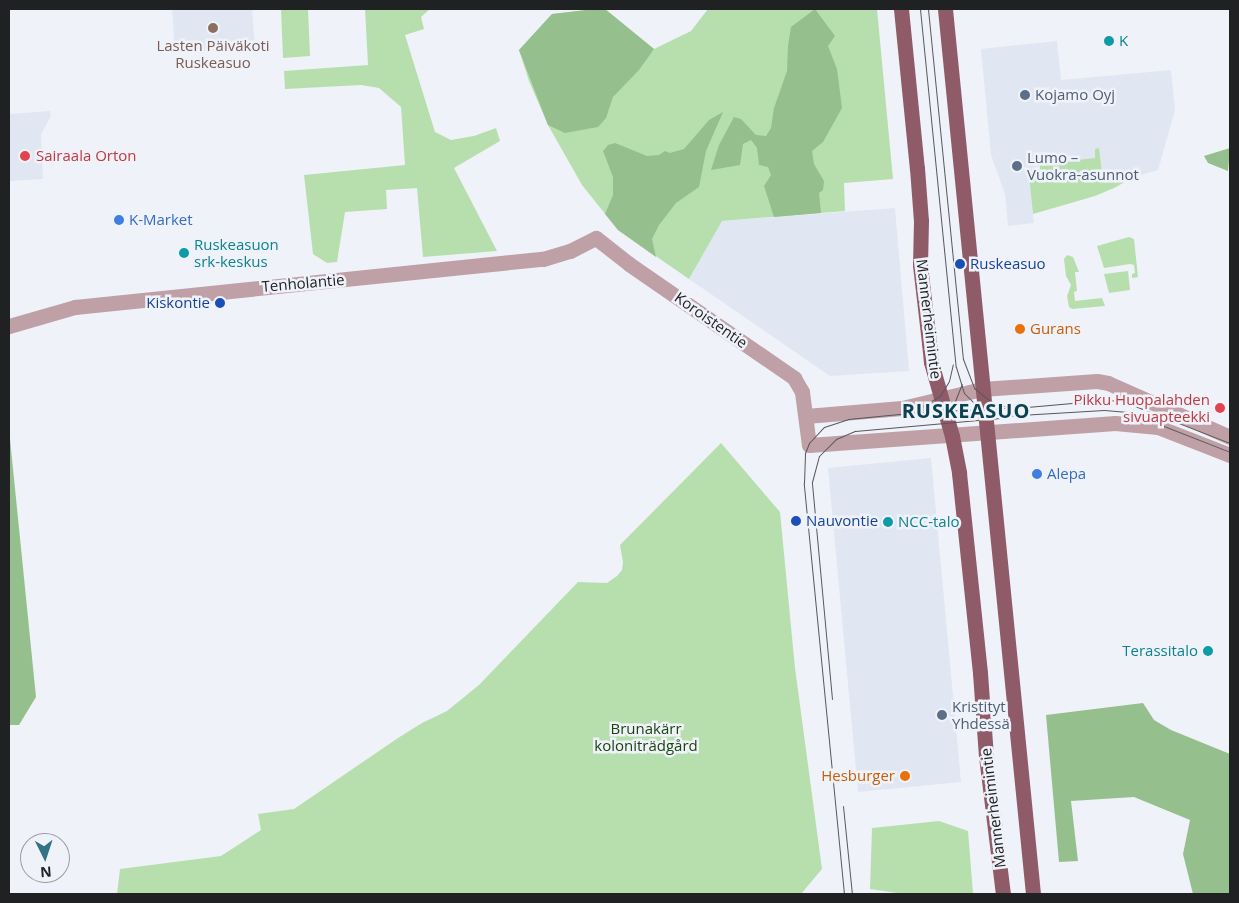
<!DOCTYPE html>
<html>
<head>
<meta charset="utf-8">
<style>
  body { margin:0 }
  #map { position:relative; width:1239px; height:903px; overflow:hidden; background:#eff2f8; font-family:"Open Sans",sans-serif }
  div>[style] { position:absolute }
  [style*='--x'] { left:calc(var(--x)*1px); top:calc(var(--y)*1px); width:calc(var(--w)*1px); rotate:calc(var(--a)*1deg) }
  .built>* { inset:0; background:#e0e7f3 }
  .green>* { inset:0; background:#b7dfae }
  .forest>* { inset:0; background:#95bf8c }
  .tertiary>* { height:15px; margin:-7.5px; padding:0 7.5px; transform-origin:7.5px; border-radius:7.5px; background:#bfa0a7 }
  .primary>* { height:15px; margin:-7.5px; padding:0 7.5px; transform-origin:7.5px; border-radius:7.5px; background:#905b69 }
  .tram>* { height:1px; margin:-0.5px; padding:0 0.5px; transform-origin:0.5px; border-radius:0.5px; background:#56585b }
  .dots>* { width:14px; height:14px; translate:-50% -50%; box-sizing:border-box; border:2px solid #eff2f8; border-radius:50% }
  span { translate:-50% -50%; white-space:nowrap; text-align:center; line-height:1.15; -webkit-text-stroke:5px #eff2f8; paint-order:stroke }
  .culture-label { font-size:15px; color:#0d838f }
  .left { translate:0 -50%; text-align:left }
  .right { translate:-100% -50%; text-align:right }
  .education-label { font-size:15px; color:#785e54 }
  .service-label { font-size:15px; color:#4e5e75 }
  .health-label { font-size:15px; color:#be3a42 }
  .shop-label { font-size:15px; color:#366cbe }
  .transit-label { font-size:15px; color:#164399 }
  .street-label { font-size:15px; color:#202123 }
  .food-label { font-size:15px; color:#c56008 }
  .park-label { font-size:15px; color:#1a4310 }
  .district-label { font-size:20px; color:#0b4252; font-weight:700; letter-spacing:1px }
  .frame { position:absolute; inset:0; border:10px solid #202123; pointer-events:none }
  .north { position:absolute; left:20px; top:833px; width:50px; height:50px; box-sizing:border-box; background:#eff2f8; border:1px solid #9c9ea3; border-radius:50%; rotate:176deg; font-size:14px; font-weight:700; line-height:20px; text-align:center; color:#202123 }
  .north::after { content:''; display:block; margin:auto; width:18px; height:22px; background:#327186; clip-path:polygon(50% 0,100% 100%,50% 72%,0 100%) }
</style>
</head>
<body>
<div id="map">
  <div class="built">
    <div style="clip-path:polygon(172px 9px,252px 9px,255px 47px,175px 53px)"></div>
    <div style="clip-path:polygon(1057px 41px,1061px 80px,1171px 70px,1175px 110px,1158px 170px,1032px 207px,1034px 223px,1008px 226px,1005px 194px,991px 155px,981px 49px)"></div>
    <div style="clip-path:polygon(50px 111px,51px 116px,41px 134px,43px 179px,9px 181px,9px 114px)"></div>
    <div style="clip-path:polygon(895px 208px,909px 371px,830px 376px,689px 279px,722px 221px)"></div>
    <div style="clip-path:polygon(931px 458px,961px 782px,858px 792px,828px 468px)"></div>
  </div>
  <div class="green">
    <div style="clip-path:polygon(281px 9px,308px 9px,310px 56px,283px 58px)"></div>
    <div style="clip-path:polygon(365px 9px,430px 9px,421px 17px,424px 29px,405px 35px,435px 132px,451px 140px,474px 136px,496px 128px,500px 141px,454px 168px,497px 251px,423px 257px,417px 188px,386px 190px,387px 209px,345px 212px,337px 262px,327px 263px,313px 254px,304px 175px,405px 165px,401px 107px,379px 88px,361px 85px,285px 89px,284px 71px,368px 65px)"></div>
    <div style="clip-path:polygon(595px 9px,605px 9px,654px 49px,691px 31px,708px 9px,877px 9px,893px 179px,844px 183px,845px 211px,722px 221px,689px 279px,618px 230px,582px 185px,548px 125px,529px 81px,519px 50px,552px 14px)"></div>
    <div style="clip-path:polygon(1099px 148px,1102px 173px,1140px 170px,1141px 173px,1114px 188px,1095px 196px,1033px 214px,1029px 175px,1040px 174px,1040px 164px,1095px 158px,1095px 149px)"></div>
    <div style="clip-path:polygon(1129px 237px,1134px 239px,1138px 277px,1132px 278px,1132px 274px,1135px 273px,1134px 265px,1130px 264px,1104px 268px,1097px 246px)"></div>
    <div style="clip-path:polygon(1067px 255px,1073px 257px,1079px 272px,1075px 272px,1077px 291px,1074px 292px,1075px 301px,1102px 298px,1105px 306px,1072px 309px,1069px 307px,1067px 296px,1071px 285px,1066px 276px,1064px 259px)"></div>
    <div style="clip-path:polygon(1128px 271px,1130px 290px,1109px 293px,1104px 274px)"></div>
    <div style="clip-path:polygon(721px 443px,780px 512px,795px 668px,822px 869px,801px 894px,117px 894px,120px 869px,221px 856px,261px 830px,258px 814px,294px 809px,398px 738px,422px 723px,447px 711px,479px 685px,578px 582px,607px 583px,617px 576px,622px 570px,623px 562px,620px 545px)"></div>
    <div style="clip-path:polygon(939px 821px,968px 831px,973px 893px,904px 894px,870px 889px,872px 828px)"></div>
  </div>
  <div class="forest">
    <div style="clip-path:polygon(595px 9px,605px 9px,654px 49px,639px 70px,613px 97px,606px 118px,598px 127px,565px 133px,548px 125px,519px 50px,552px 14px)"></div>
    <div style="clip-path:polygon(815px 9px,835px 36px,828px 46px,837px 69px,842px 108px,823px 142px,812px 151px,814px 164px,824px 181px,823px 190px,819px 193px,821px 213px,774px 217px,764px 186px,771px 175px,768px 167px,759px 165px,757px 148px,751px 140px,743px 144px,740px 165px,711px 170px,719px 145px,734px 117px,741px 119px,756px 135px,766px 136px,771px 128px,774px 108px,787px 71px,788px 46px,791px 27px)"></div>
    <div style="clip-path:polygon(723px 112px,706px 151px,699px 187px,676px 203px,659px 225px,652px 239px,656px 257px,618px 230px,605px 214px,613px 195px,613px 177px,603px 151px,608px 145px,615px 143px,647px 156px,659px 155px,665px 151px,670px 153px,684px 149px,709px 120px)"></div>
    <div style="clip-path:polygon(1230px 148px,1228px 171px,1208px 163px,1204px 156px)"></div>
    <div style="clip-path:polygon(9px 429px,36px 697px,19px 725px,9px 725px)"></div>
    <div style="clip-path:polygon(1143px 703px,1154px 720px,1171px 730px,1230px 754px,1230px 894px,1193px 894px,1183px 854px,1190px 820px,1134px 797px,1071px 801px,1078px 861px,1059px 862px,1046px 715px)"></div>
  </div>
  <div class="tertiary">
    <div style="--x:9;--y:326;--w:69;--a:-16.1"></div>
    <div style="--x:75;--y:307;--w:470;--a:-5.9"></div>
    <div style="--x:543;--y:259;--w:28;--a:-17"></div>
    <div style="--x:570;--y:251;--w:29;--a:-27"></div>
    <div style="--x:596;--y:238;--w:42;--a:38.2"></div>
    <div style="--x:629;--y:264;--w:201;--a:34.6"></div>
    <div style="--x:794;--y:378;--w:16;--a:60"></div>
    <div style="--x:802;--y:392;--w:53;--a:82.5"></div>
    <div style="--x:809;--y:445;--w:307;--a:-4.1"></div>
    <div style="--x:1115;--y:423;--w:43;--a:5.3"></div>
    <div style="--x:1158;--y:427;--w:77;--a:21.3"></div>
    <div style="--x:806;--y:416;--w:96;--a:-4.8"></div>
    <div style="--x:902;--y:408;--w:82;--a:-13.4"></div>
    <div style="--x:982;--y:389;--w:115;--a:-4"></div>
    <div style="--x:1097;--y:381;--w:11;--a:10"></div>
    <div style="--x:1108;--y:383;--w:133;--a:23.9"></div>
  </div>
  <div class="primary">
    <div style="--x:901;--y:9;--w:160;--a:84.3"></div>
    <div style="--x:917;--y:168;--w:53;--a:85.7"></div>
    <div style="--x:921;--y:221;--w:44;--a:91.3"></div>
    <div style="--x:920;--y:265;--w:79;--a:83.4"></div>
    <div style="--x:929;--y:343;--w:19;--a:84"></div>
    <div style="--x:931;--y:362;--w:77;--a:74.2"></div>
    <div style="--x:952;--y:436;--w:38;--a:79"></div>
    <div style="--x:959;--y:473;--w:201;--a:84"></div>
    <div style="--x:980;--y:673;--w:83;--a:85.9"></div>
    <div style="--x:986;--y:756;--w:139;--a:83"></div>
    <div style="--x:945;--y:9;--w:889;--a:84.32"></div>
  </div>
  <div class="tram">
    <div style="--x:920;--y:9;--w:360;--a:84.3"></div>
    <div style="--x:956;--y:367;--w:27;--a:73"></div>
    <div style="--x:964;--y:393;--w:21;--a:45"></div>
    <div style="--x:979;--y:408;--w:25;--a:18"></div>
    <div style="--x:1003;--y:416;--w:101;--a:-3.4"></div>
    <div style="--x:1104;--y:410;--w:24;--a:5"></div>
    <div style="--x:1128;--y:412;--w:110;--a:21.4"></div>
    <div style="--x:928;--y:9;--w:352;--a:84.3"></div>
    <div style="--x:963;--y:359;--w:31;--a:69"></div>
    <div style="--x:974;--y:388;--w:21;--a:39"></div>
    <div style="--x:990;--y:401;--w:13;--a:23"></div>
    <div style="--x:1002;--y:406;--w:25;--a:2"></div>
    <div style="--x:1027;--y:407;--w:79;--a:-5.1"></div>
    <div style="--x:1106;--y:400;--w:16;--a:4"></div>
    <div style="--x:1122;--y:401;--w:116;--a:21.3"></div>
    <div style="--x:918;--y:409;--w:26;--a:-31"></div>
    <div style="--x:940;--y:396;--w:17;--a:-59"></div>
    <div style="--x:949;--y:381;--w:17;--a:-77"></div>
    <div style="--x:943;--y:413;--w:17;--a:-45"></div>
    <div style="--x:955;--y:401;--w:18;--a:-68"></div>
    <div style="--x:832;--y:699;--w:218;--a:-95.3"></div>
    <div style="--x:812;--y:482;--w:27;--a:-75"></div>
    <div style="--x:819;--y:456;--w:24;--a:-45"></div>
    <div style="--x:836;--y:439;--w:21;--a:-23"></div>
    <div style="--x:855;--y:431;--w:146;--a:-5.1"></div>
    <div style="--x:843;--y:806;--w:88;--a:84.2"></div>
    <div style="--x:844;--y:894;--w:413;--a:-95.6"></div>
    <div style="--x:804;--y:483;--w:30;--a:-88"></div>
    <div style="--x:805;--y:453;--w:11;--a:-68"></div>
    <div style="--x:809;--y:443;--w:22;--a:-47"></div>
    <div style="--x:824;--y:427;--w:25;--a:-18"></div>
    <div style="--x:848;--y:419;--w:72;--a:-5.6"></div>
    <div style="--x:920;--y:412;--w:107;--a:-2.7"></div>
  </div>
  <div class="dots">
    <div style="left:213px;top:28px;background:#8d6e63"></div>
    <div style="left:1109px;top:41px;background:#0f9aa8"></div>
    <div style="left:1025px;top:95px;background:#5c6f8a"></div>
    <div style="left:25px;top:156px;background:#e0444e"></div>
    <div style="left:1017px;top:166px;background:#5c6f8a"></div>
    <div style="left:119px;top:220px;background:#3f7fe0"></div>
    <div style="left:184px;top:253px;background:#0f9aa8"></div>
    <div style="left:960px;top:264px;background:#1a4fb4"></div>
    <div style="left:220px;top:303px;background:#1a4fb4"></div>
    <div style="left:1020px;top:329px;background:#e8710a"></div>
    <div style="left:1220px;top:408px;background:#e0444e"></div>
    <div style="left:1037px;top:474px;background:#3f7fe0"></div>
    <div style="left:796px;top:521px;background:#1a4fb4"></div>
    <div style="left:888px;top:522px;background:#0f9aa8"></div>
    <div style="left:1208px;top:651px;background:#0f9aa8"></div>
    <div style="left:942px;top:715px;background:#5c6f8a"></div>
    <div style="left:905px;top:776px;background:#e8710a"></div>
  </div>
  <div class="culture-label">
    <span class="left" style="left:1119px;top:41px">K</span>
    <span class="left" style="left:194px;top:253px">Ruskeasuon<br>srk-keskus</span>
    <span class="left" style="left:898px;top:522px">NCC-talo</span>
    <span class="right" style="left:1198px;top:651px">Terassitalo</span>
  </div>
  <div class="education-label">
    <span style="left:213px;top:54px">Lasten Päiväkoti<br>Ruskeasuo</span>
  </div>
  <div class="service-label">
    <span class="left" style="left:1035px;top:95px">Kojamo Oyj</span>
    <span class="left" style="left:1027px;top:166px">Lumo –<br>Vuokra-asunnot</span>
    <span class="left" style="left:952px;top:715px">Kristityt<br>Yhdessä</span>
  </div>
  <div class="health-label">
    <span class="left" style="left:36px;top:156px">Sairaala Orton</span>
    <span class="right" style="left:1210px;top:408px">Pikku Huopalahden<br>sivuapteekki</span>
  </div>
  <div class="shop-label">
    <span class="left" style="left:129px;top:220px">K-Market</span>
    <span class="left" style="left:1047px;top:474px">Alepa</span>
  </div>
  <div class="transit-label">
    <span class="left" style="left:970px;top:264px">Ruskeasuo</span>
    <span class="right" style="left:210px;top:303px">Kiskontie</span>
    <span class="left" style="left:806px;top:521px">Nauvontie</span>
  </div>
  <div class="street-label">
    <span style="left:303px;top:283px;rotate:-5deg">Tenholantie</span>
    <span style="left:929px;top:319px;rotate:83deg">Mannerheimintie</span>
    <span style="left:711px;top:320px;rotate:35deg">Koroistentie</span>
    <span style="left:993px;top:808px;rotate:-97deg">Mannerheimintie</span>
  </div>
  <div class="food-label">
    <span class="left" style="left:1030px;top:329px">Gurans</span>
    <span class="right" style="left:895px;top:776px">Hesburger</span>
  </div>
  <div class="park-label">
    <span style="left:646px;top:737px">Brunakärr<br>koloniträdgård</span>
  </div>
  <div class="district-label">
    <span style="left:966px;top:410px">RUSKEASUO</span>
  </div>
  <div class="frame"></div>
  <div class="north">N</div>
</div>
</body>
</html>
